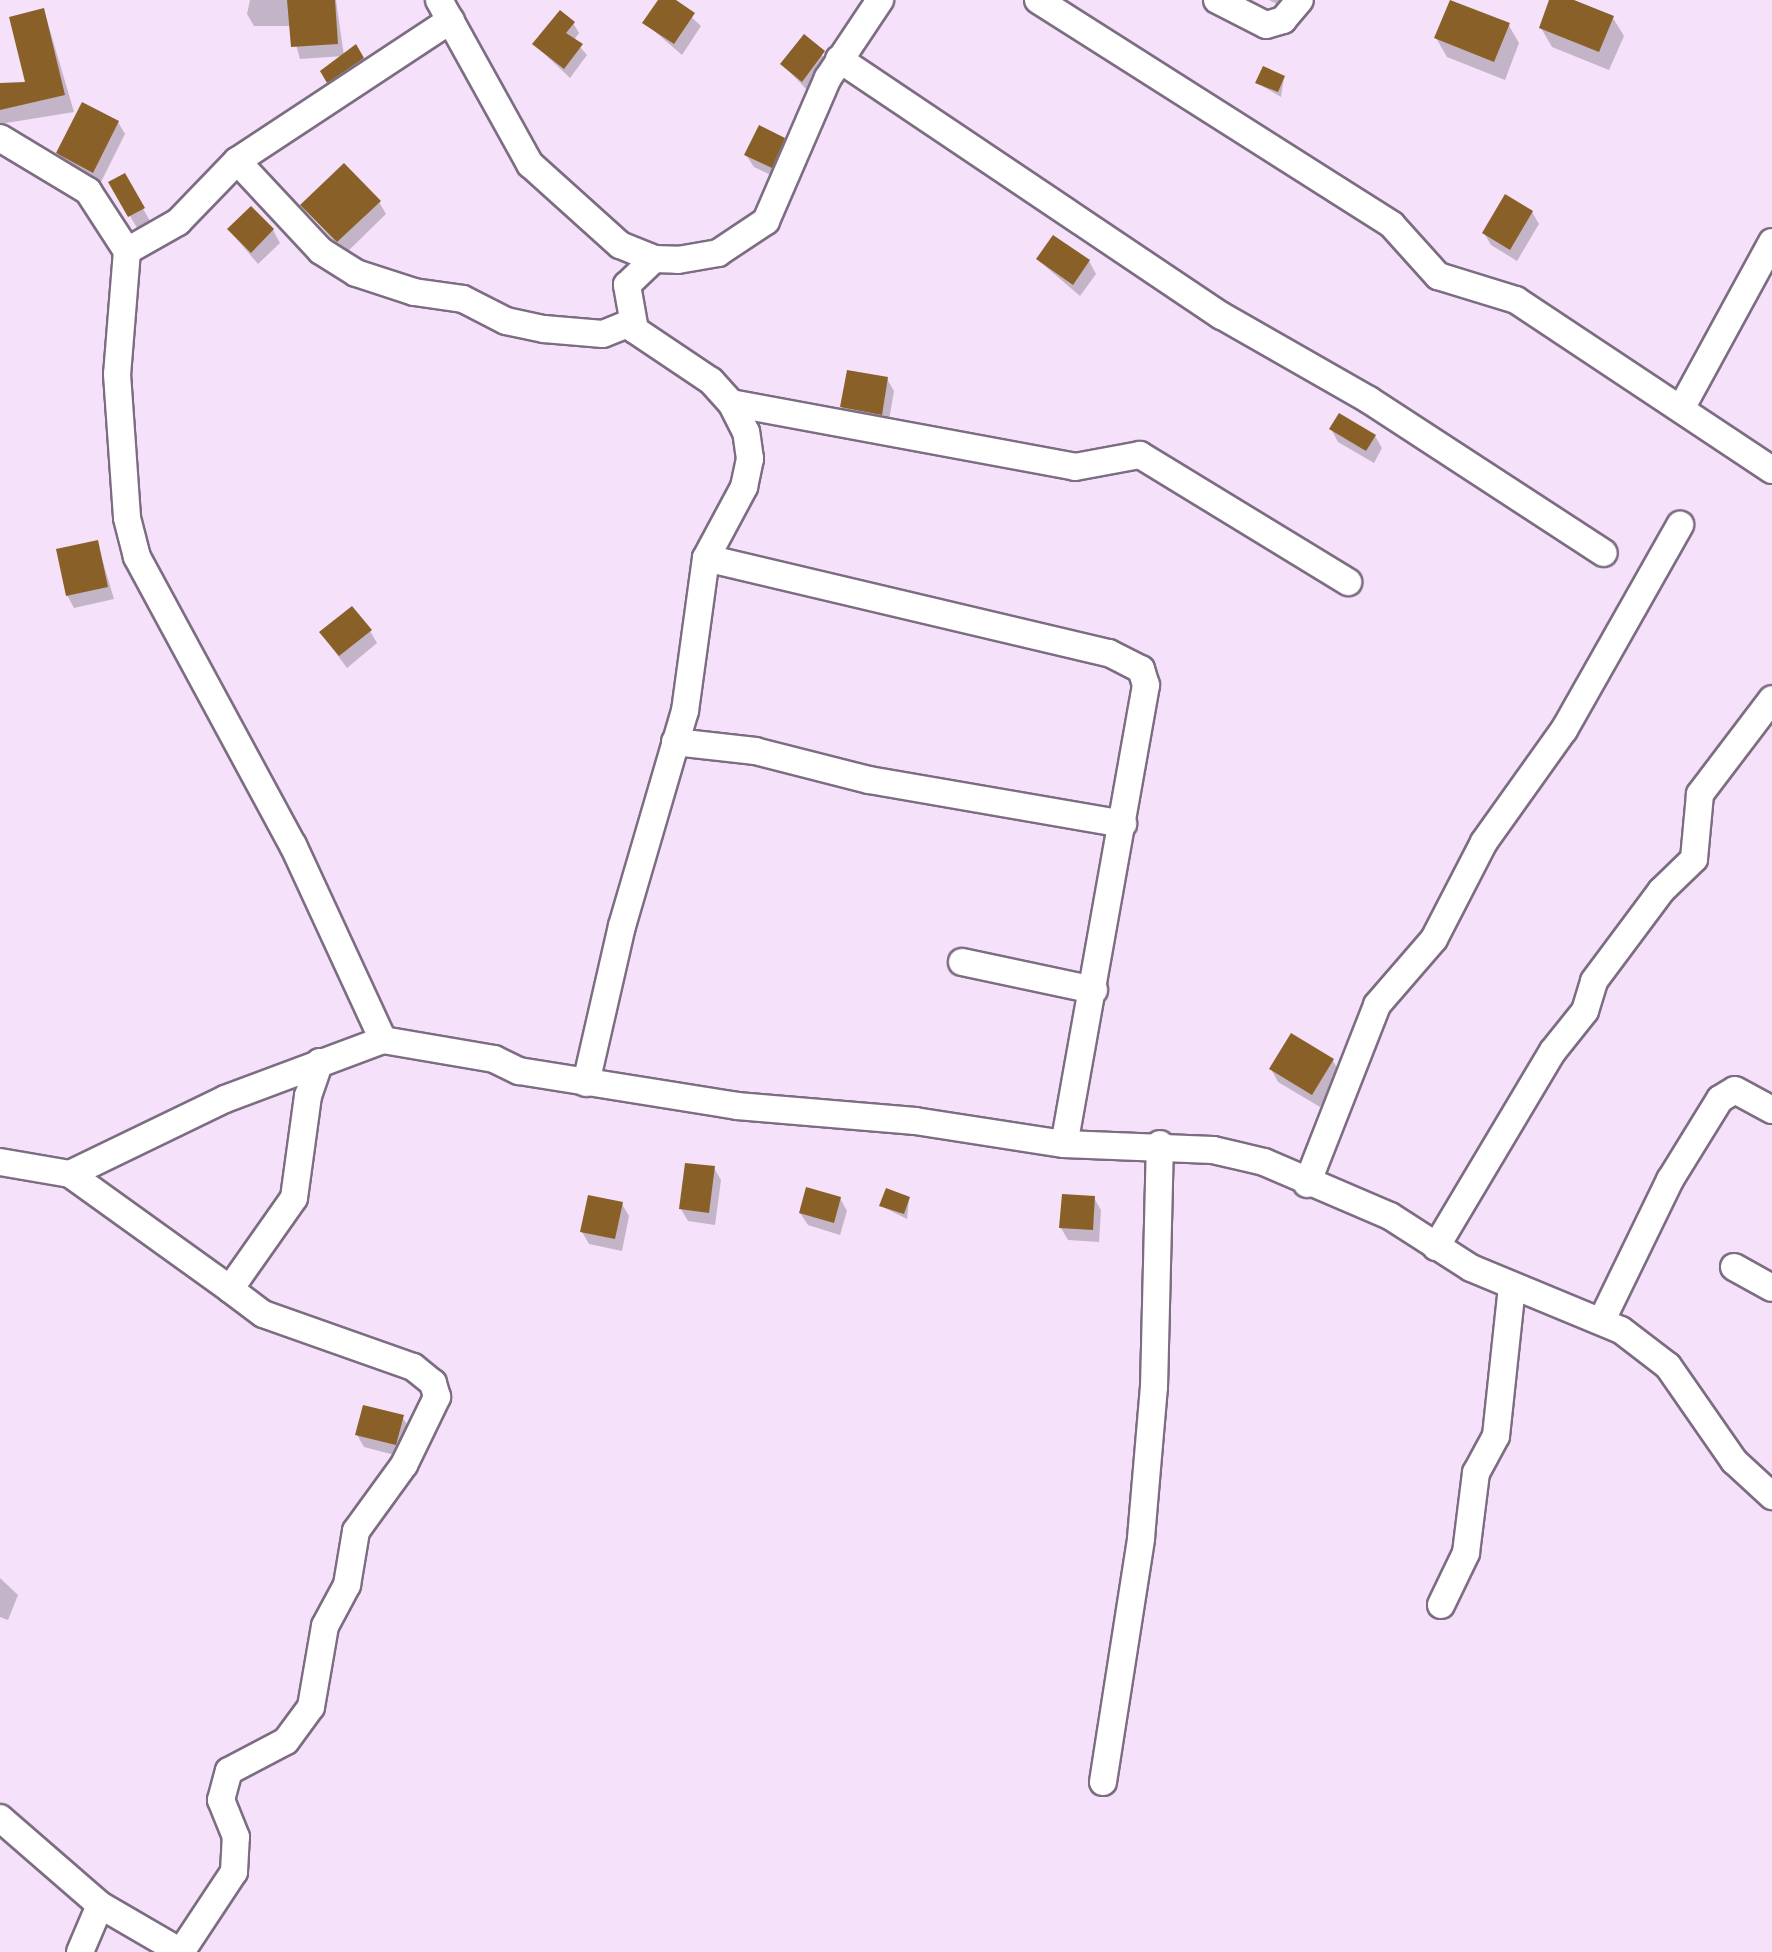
<!DOCTYPE html>
<html>
<head>
<meta charset="utf-8">
<style>
  body { margin:0 }
  #map { position:relative; width:1772px; height:1952px; overflow:hidden; background:#f5e2fa; font-family:Manrope,sans-serif }
  div>[style] { position:absolute }
  [style*='--x'] { left:calc(var(--x)*1px); top:calc(var(--y)*1px); width:calc(var(--w)*1px); rotate:calc(var(--a)*1deg) }
  .shadow>* { inset:0; background:#0003 }
  .building>* { inset:0; background:#896128 }
  .roads { filter:drop-shadow(2px 0 #7d6d82) drop-shadow(-2px 0 #7d6d82) drop-shadow(0 2px #7d6d82) drop-shadow(0 -2px #7d6d82) }
  .street>* { height:26px; margin:-13px; padding:0 13px; transform-origin:13px; border-radius:13px; background:#fff }
  span { translate:-50% -50%; white-space:nowrap; text-align:center; line-height:1.15; -webkit-text-stroke:5px #f5e2fa; paint-order:stroke }
</style>
</head>
<body>
<div id="map">
  <div class="shadow">
    <div style="clip-path:polygon(250px 0,336px 0,344px 56px,300px 59px,291px 26px,254px 26px,247px 14px)"></div>
    <div style="clip-path:polygon(660px 0,673px 0,701px 26px,682px 55px,645px 23px)"></div>
    <div style="clip-path:polygon(1269px 0,1304px 0,1295px 13px)"></div>
    <div style="clip-path:polygon(1551px 0,1570px 0,1613px 18px,1624px 36px,1609px 70px,1552px 47px,1541px 28px)"></div>
    <div style="clip-path:polygon(44px 10px,74px 112px,0 124px,0 85px,27px 84px)"></div>
    <div style="clip-path:polygon(573px 23px,579px 33px,574px 40px,587px 55px,570px 78px,534px 44px)"></div>
    <div style="clip-path:polygon(1508px 24px,1519px 43px,1505px 80px,1447px 57px,1436px 38px)"></div>
    <div style="clip-path:polygon(805px 37px,831px 65px,810px 93px,782px 64px)"></div>
    <div style="clip-path:polygon(356px 47px,368px 69px,334px 91px,322px 72px)"></div>
    <div style="clip-path:polygon(1284px 77px,1281px 97px,1257px 83px)"></div>
    <div style="clip-path:polygon(118px 122px,125px 134px,100px 184px,65px 166px,58px 153px)"></div>
    <div style="clip-path:polygon(784px 139px,791px 151px,779px 179px,754px 167px,746px 155px)"></div>
    <div style="clip-path:polygon(124px 175px,150px 221px,137px 228px,111px 183px)"></div>
    <div style="clip-path:polygon(379px 202px,386px 214px,345px 254px,302px 205px)"></div>
    <div style="clip-path:polygon(1532px 212px,1539px 224px,1517px 261px,1491px 245px,1484px 233px)"></div>
    <div style="clip-path:polygon(229px 230px,273px 230px,280px 243px,258px 264px)"></div>
    <div style="clip-path:polygon(1038px 260px,1089px 261px,1096px 274px,1080px 296px)"></div>
    <div style="clip-path:polygon(887px 379px,894px 391px,888px 426px,849px 419px,842px 407px)"></div>
    <div style="clip-path:polygon(1331px 429px,1375px 436px,1382px 448px,1374px 463px,1338px 442px)"></div>
    <div style="clip-path:polygon(97px 542px,114px 599px,74px 608px,67px 595px)"></div>
    <div style="clip-path:polygon(370px 631px,377px 643px,347px 668px,321px 633px)"></div>
    <div style="clip-path:polygon(1291px 1036px,1333px 1061px,1340px 1073px,1320px 1107px,1278px 1082px,1271px 1069px)"></div>
    <div style="clip-path:polygon(714px 1168px,721px 1180px,715px 1225px,688px 1221px,681px 1209px)"></div>
    <div style="clip-path:polygon(840px 1198px,847px 1211px,840px 1235px,808px 1225px,800px 1213px)"></div>
    <div style="clip-path:polygon(1094px 1198px,1101px 1210px,1099px 1242px,1068px 1240px,1061px 1228px)"></div>
    <div style="clip-path:polygon(909px 1199px,907px 1219px,881px 1206px)"></div>
    <div style="clip-path:polygon(622px 1204px,629px 1216px,622px 1251px,589px 1244px,582px 1232px)"></div>
    <div style="clip-path:polygon(402px 1417px,410px 1429px,402px 1457px,364px 1447px,357px 1435px)"></div>
    <div style="clip-path:polygon(0 1578px,18px 1595px,8px 1620px,0 1617px)"></div>
  </div>
  <div class="building">
    <div style="clip-path:polygon(287px 0,335px 0,338px 44px,291px 47px)"></div>
    <div style="clip-path:polygon(658px 0,676px 0,695px 13px,674px 44px,642px 23px)"></div>
    <div style="clip-path:polygon(1450px 0,1510px 23px,1494px 62px,1434px 38px)"></div>
    <div style="clip-path:polygon(1549px 0,1574px 0,1614px 16px,1599px 52px,1539px 28px)"></div>
    <div style="clip-path:polygon(44px 8px,65px 95px,0 110px,0 83px,25px 82px,9px 17px)"></div>
    <div style="clip-path:polygon(560px 10px,575px 22px,566px 33px,583px 44px,564px 69px,532px 44px)"></div>
    <div style="clip-path:polygon(804px 34px,825px 51px,802px 82px,780px 64px)"></div>
    <div style="clip-path:polygon(356px 44px,364px 58px,327px 83px,320px 71px)"></div>
    <div style="clip-path:polygon(1263px 66px,1285px 76px,1278px 92px,1255px 83px)"></div>
    <div style="clip-path:polygon(82px 102px,119px 121px,93px 173px,56px 153px)"></div>
    <div style="clip-path:polygon(759px 125px,785px 138px,772px 168px,744px 155px)"></div>
    <div style="clip-path:polygon(344px 163px,381px 201px,337px 242px,300px 205px)"></div>
    <div style="clip-path:polygon(125px 173px,145px 208px,128px 217px,108px 182px)"></div>
    <div style="clip-path:polygon(1505px 194px,1533px 211px,1510px 250px,1482px 233px)"></div>
    <div style="clip-path:polygon(251px 206px,274px 229px,251px 253px,227px 229px)"></div>
    <div style="clip-path:polygon(1053px 235px,1090px 260px,1073px 285px,1036px 259px)"></div>
    <div style="clip-path:polygon(847px 370px,888px 377px,882px 415px,840px 407px)"></div>
    <div style="clip-path:polygon(1339px 413px,1376px 435px,1366px 451px,1329px 429px)"></div>
    <div style="clip-path:polygon(98px 540px,108px 587px,66px 596px,56px 549px)"></div>
    <div style="clip-path:polygon(352px 606px,372px 630px,339px 656px,319px 632px)"></div>
    <div style="clip-path:polygon(1291px 1033px,1334px 1059px,1312px 1095px,1269px 1069px)"></div>
    <div style="clip-path:polygon(685px 1163px,715px 1166px,709px 1213px,679px 1209px)"></div>
    <div style="clip-path:polygon(806px 1187px,841px 1197px,834px 1223px,799px 1213px)"></div>
    <div style="clip-path:polygon(886px 1188px,910px 1197px,904px 1214px,879px 1206px)"></div>
    <div style="clip-path:polygon(1062px 1194px,1095px 1196px,1093px 1230px,1059px 1228px)"></div>
    <div style="clip-path:polygon(588px 1195px,623px 1202px,615px 1239px,580px 1232px)"></div>
    <div style="clip-path:polygon(363px 1405px,404px 1415px,396px 1445px,355px 1435px)"></div>
  </div>
  <div class="roads">
    <div class="street">
      <div style="--x:439;--y:0;--w:188;--a:61"></div>
      <div style="--x:530;--y:164;--w:121;--a:42"></div>
      <div style="--x:620;--y:245;--w:37;--a:22"></div>
      <div style="--x:654;--y:259;--w:24;--a:2"></div>
      <div style="--x:678;--y:260;--w:41;--a:-9.9"></div>
      <div style="--x:718;--y:253;--w:58;--a:-33.7"></div>
      <div style="--x:766;--y:221;--w:156;--a:-66.6"></div>
      <div style="--x:828;--y:78;--w:94;--a:-56.3"></div>
      <div style="--x:1038;--y:0;--w:419;--a:32.4"></div>
      <div style="--x:1392;--y:225;--w:69;--a:48"></div>
      <div style="--x:1438;--y:276;--w:82;--a:17.1"></div>
      <div style="--x:1516;--y:300;--w:307;--a:33.6"></div>
      <div style="--x:1217;--y:0;--w:55;--a:27"></div>
      <div style="--x:1266;--y:25;--w:18;--a:-16"></div>
      <div style="--x:1283;--y:20;--w:26;--a:-50"></div>
      <div style="--x:839;--y:59;--w:461;--a:33.9"></div>
      <div style="--x:1222;--y:316;--w:169;--a:29.7"></div>
      <div style="--x:1369;--y:400;--w:280;--a:33.1"></div>
      <div style="--x:0;--y:138;--w:103;--a:31.1"></div>
      <div style="--x:88;--y:191;--w:72;--a:57"></div>
      <div style="--x:127;--y:251;--w:123;--a:94.6"></div>
      <div style="--x:117;--y:374;--w:144;--a:86"></div>
      <div style="--x:127;--y:518;--w:40;--a:75.6"></div>
      <div style="--x:137;--y:557;--w:328;--a:61.6"></div>
      <div style="--x:293;--y:845;--w:215;--a:65.2"></div>
      <div style="--x:237;--y:161;--w:123;--a:47"></div>
      <div style="--x:321;--y:251;--w:41;--a:32.2"></div>
      <div style="--x:356;--y:273;--w:61;--a:18.1"></div>
      <div style="--x:414;--y:292;--w:49;--a:8.1"></div>
      <div style="--x:463;--y:299;--w:48;--a:27.1"></div>
      <div style="--x:506;--y:321;--w:39;--a:12"></div>
      <div style="--x:544;--y:329;--w:59;--a:4.8"></div>
      <div style="--x:603;--y:334;--w:31;--a:-22"></div>
      <div style="--x:127;--y:251;--w:59;--a:-29.6"></div>
      <div style="--x:178;--y:222;--w:85;--a:-46"></div>
      <div style="--x:237;--y:161;--w:256;--a:-33.4"></div>
      <div style="--x:731;--y:403;--w:350;--a:10.5"></div>
      <div style="--x:1075;--y:467;--w:66;--a:-10.5"></div>
      <div style="--x:1140;--y:455;--w:244;--a:31.4"></div>
      <div style="--x:1682;--y:407;--w:188;--a:-61.4"></div>
      <div style="--x:706;--y:558;--w:414;--a:13.3"></div>
      <div style="--x:1109;--y:653;--w:36;--a:27"></div>
      <div style="--x:1141;--y:669;--w:17;--a:73"></div>
      <div style="--x:1146;--y:685;--w:466;--a:100.1"></div>
      <div style="--x:675;--y:742;--w:81;--a:6.4"></div>
      <div style="--x:755;--y:751;--w:118;--a:14.3"></div>
      <div style="--x:869;--y:780;--w:258;--a:9.8"></div>
      <div style="--x:962;--y:962;--w:135;--a:12"></div>
      <div style="--x:586;--y:1083;--w:161;--a:-77.1"></div>
      <div style="--x:622;--y:926;--w:224;--a:-73.7"></div>
      <div style="--x:685;--y:711;--w:154;--a:-82.2"></div>
      <div style="--x:706;--y:558;--w:81;--a:-61.8"></div>
      <div style="--x:744;--y:487;--w:29;--a:-78"></div>
      <div style="--x:750;--y:459;--w:27;--a:-98"></div>
      <div style="--x:746;--y:432;--w:33;--a:-117"></div>
      <div style="--x:731;--y:403;--w:30;--a:-132"></div>
      <div style="--x:711;--y:381;--w:92;--a:-146.1"></div>
      <div style="--x:635;--y:330;--w:46;--a:-100.1"></div>
      <div style="--x:627;--y:285;--w:37;--a:-44"></div>
      <div style="--x:0;--y:1162;--w:71;--a:9.7"></div>
      <div style="--x:70;--y:1174;--w:172;--a:-25.8"></div>
      <div style="--x:225;--y:1099;--w:169;--a:-20.5"></div>
      <div style="--x:383;--y:1040;--w:113;--a:9.7"></div>
      <div style="--x:494;--y:1059;--w:28;--a:26"></div>
      <div style="--x:519;--y:1071;--w:221;--a:9.1"></div>
      <div style="--x:737;--y:1106;--w:179;--a:4.8"></div>
      <div style="--x:915;--y:1121;--w:151;--a:8.8"></div>
      <div style="--x:1064;--y:1144;--w:149;--a:2.3"></div>
      <div style="--x:1213;--y:1150;--w:52;--a:13.2"></div>
      <div style="--x:1264;--y:1162;--w:137;--a:23.2"></div>
      <div style="--x:1390;--y:1216;--w:96;--a:32.7"></div>
      <div style="--x:1471;--y:1268;--w:162;--a:22.5"></div>
      <div style="--x:1621;--y:1330;--w:59;--a:37.5"></div>
      <div style="--x:1668;--y:1366;--w:116;--a:55.2"></div>
      <div style="--x:1734;--y:1461;--w:52;--a:42.6"></div>
      <div style="--x:70;--y:1174;--w:197;--a:35.7"></div>
      <div style="--x:1307;--y:1184;--w:192;--a:-68.6"></div>
      <div style="--x:1377;--y:1005;--w:87;--a:-49.2"></div>
      <div style="--x:1434;--y:939;--w:109;--a:-62.7"></div>
      <div style="--x:1484;--y:842;--w:138;--a:-54.5"></div>
      <div style="--x:1564;--y:730;--w:236;--a:-60.5"></div>
      <div style="--x:1436;--y:1247;--w:228;--a:-59.2"></div>
      <div style="--x:1553;--y:1051;--w:51;--a:-51.3"></div>
      <div style="--x:1585;--y:1011;--w:31;--a:-73"></div>
      <div style="--x:1594;--y:981;--w:112;--a:-53.3"></div>
      <div style="--x:1661;--y:891;--w:46;--a:-44.1"></div>
      <div style="--x:1694;--y:859;--w:65;--a:-84.7"></div>
      <div style="--x:1700;--y:794;--w:119;--a:-52.8"></div>
      <div style="--x:1734;--y:1267;--w:43;--a:28.9"></div>
      <div style="--x:1602;--y:1320;--w:156;--a:-64.1"></div>
      <div style="--x:1670;--y:1180;--w:95;--a:-58.3"></div>
      <div style="--x:1720;--y:1099;--w:17;--a:-31"></div>
      <div style="--x:1735;--y:1090;--w:42;--a:28.4"></div>
      <div style="--x:1441;--y:1605;--w:58;--a:-64.3"></div>
      <div style="--x:1466;--y:1553;--w:81;--a:-82.9"></div>
      <div style="--x:1476;--y:1473;--w:42;--a:-61.6"></div>
      <div style="--x:1496;--y:1436;--w:150;--a:-83.9"></div>
      <div style="--x:1103;--y:1782;--w:247;--a:-81.1"></div>
      <div style="--x:1141;--y:1538;--w:152;--a:-85.1"></div>
      <div style="--x:1154;--y:1387;--w:243;--a:-88.6"></div>
      <div style="--x:0;--y:1818;--w:133;--a:41"></div>
      <div style="--x:100;--y:1905;--w:94;--a:30.1"></div>
      <div style="--x:181;--y:1952;--w:96;--a:-56.5"></div>
      <div style="--x:234;--y:1872;--w:35;--a:-87"></div>
      <div style="--x:236;--y:1837;--w:40;--a:-112"></div>
      <div style="--x:221;--y:1800;--w:30;--a:-75"></div>
      <div style="--x:229;--y:1771;--w:64;--a:-27.8"></div>
      <div style="--x:286;--y:1741;--w:42;--a:-53.7"></div>
      <div style="--x:311;--y:1707;--w:82;--a:-80.2"></div>
      <div style="--x:325;--y:1626;--w:47;--a:-61.8"></div>
      <div style="--x:347;--y:1585;--w:55;--a:-80.5"></div>
      <div style="--x:356;--y:1531;--w:82;--a:-54"></div>
      <div style="--x:404;--y:1465;--w:76;--a:-64.1"></div>
      <div style="--x:437;--y:1397;--w:15;--a:-106"></div>
      <div style="--x:433;--y:1383;--w:26;--a:-141"></div>
      <div style="--x:413;--y:1367;--w:159;--a:-160.5"></div>
      <div style="--x:263;--y:1314;--w:41;--a:-142.9"></div>
      <div style="--x:230;--y:1289;--w:111;--a:-54.9"></div>
      <div style="--x:294;--y:1198;--w:103;--a:-82.2"></div>
      <div style="--x:308;--y:1096;--w:36;--a:-71"></div>
      <div style="--x:80;--y:1952;--w:51;--a:-66.9"></div>
    </div>
  </div>
</div>
</body>
</html>
